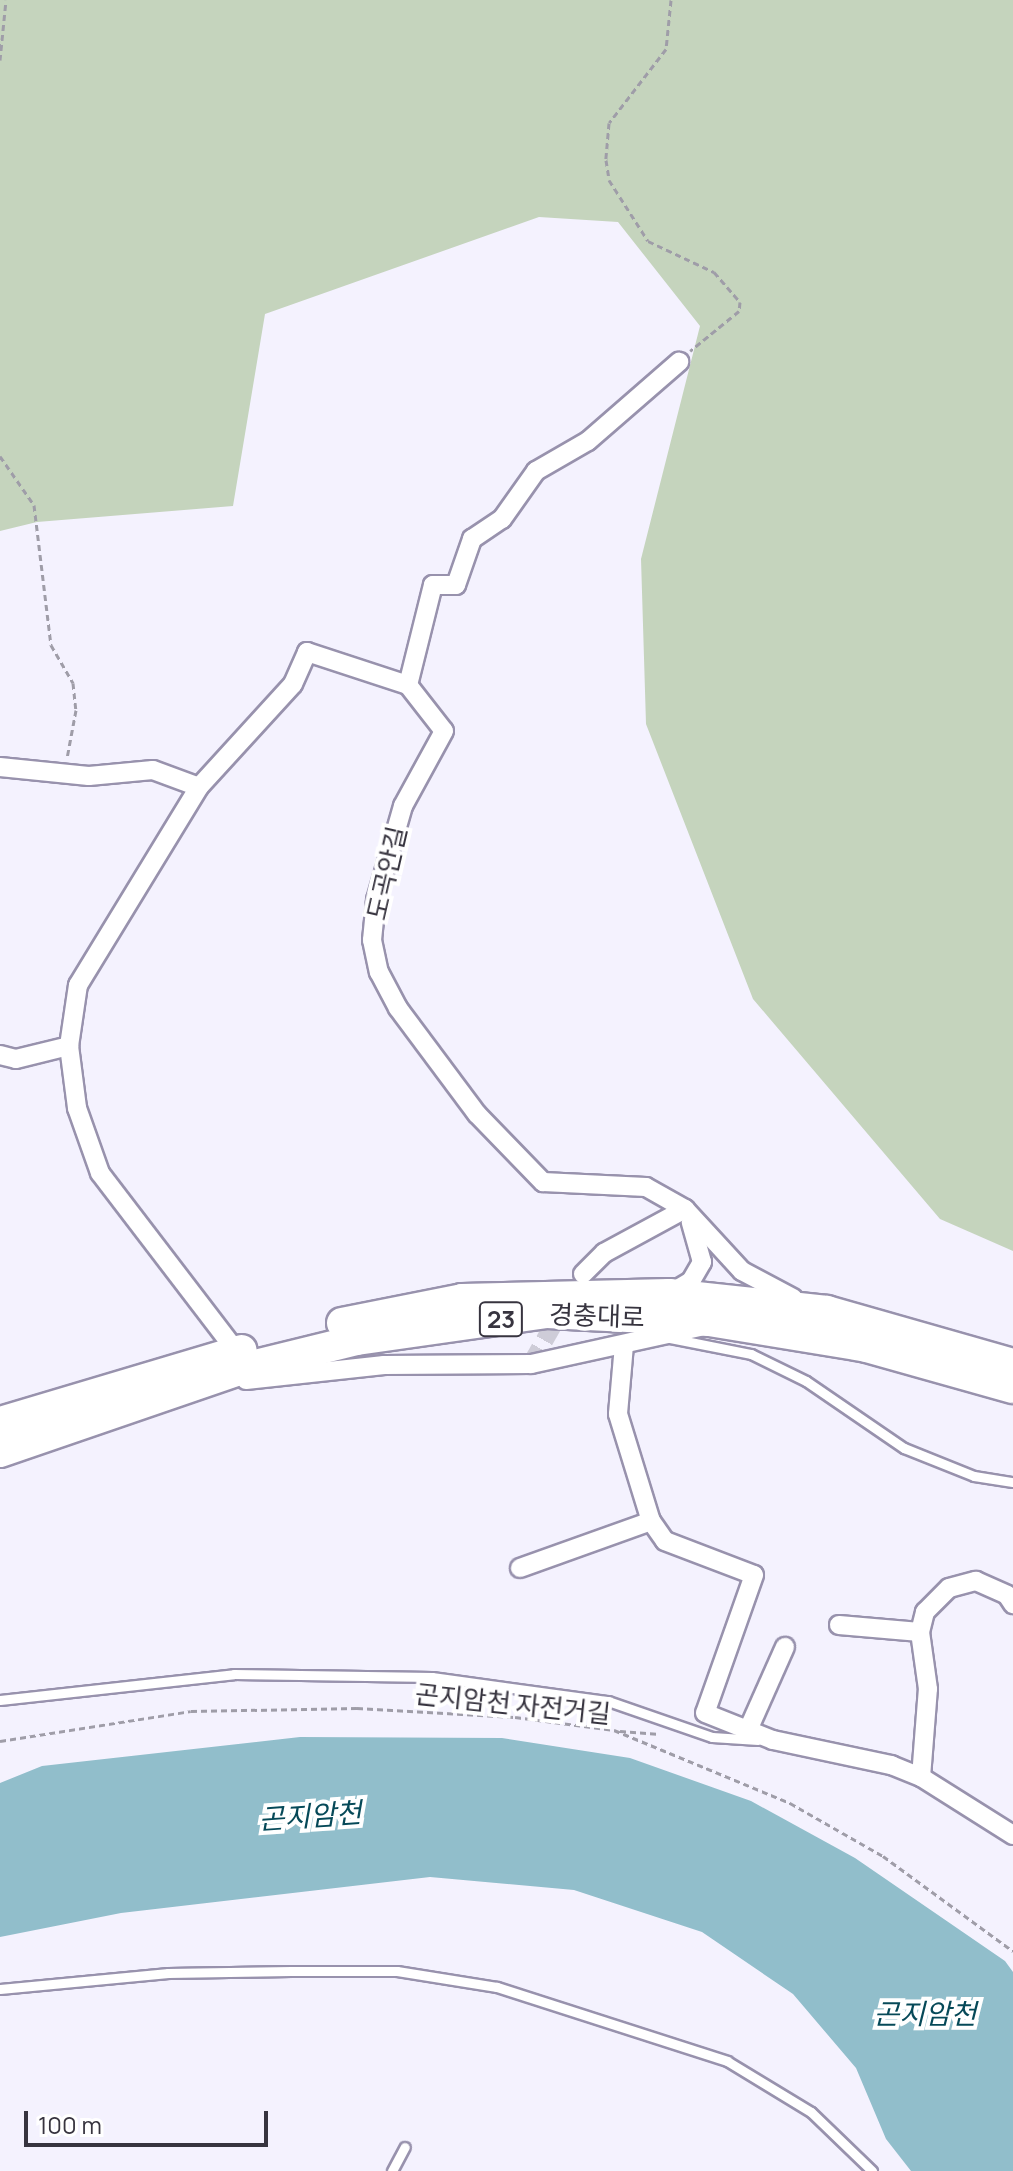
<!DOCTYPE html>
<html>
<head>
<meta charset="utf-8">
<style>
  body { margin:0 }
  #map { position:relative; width:1013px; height:2171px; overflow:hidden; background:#f4f2fe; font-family:Manrope,"Noto Sans KR",sans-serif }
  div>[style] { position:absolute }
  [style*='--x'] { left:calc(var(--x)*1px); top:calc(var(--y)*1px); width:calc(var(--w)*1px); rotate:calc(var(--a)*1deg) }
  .green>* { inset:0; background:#c5d4bd }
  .water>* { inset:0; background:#91becb }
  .minor-tunnel>* { height:18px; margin-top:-9px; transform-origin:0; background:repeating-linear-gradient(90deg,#ceccd8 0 18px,transparent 0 27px) }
  .path>* { height:3px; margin-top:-1.5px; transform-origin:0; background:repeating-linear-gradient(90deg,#9f9da8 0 6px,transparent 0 10px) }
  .roads { filter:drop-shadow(2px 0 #9892ad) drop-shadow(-2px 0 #9892ad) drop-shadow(0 2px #9892ad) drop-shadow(0 -2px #9892ad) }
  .service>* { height:9px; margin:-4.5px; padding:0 4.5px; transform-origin:4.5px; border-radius:4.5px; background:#fff }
  .minor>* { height:18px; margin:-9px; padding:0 9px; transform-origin:9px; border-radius:9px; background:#fff }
  .primary>* { height:30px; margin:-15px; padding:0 15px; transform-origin:15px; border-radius:15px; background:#fff }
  span { translate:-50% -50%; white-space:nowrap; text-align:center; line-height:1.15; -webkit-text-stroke:8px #fff; paint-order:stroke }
  .shield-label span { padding:2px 6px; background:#fff; border:2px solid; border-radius:6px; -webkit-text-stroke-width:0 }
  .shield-label { font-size:24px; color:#37343f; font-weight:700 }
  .street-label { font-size:26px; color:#37343f }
  .water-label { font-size:28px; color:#064958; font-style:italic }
  .scale { position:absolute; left:24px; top:2111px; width:244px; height:36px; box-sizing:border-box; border:4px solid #37343f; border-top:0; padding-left:10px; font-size:24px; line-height:28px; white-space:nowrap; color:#37343f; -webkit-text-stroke:6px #fff; paint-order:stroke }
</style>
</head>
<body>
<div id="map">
  <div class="green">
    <div style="clip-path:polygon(0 0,1013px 0,1013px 1251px,940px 1219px,753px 999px,646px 724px,641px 559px,700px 326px,618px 222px,539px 217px,265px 314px,233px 506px,37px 522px,0 531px)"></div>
  </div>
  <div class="water">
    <div style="clip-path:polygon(300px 1737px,502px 1738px,630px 1758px,751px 1801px,855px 1858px,1005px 1961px,1013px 1972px,1013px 2171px,911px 2171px,886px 2139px,856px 2068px,793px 1994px,702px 1932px,574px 1890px,430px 1877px,121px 1913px,0 1937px,0 1783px,42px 1766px)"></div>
  </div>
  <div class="minor-tunnel">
    <div style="--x:531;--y:1364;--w:64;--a:-60.3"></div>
  </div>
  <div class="path">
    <div style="--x:671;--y:0;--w:49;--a:95.8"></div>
    <div style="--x:666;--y:49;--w:93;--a:127.6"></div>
    <div style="--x:609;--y:123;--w:37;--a:95"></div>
    <div style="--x:606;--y:160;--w:20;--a:81"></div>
    <div style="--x:609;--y:180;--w:72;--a:57.4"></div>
    <div style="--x:648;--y:241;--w:73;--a:25.2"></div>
    <div style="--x:714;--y:272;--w:40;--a:49"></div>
    <div style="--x:740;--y:302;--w:9;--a:96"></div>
    <div style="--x:739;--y:311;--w:63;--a:140.8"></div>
    <div style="--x:0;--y:60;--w:60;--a:-84.3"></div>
    <div style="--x:0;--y:456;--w:60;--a:55.2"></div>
    <div style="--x:34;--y:505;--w:141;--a:83.1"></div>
    <div style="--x:51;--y:645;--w:44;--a:59.9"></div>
    <div style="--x:73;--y:683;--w:27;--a:84"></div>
    <div style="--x:76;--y:710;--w:49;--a:100.6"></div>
    <div style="--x:620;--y:1731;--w:40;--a:4.3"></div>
    <div style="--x:0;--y:1741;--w:193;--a:-8.9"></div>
    <div style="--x:191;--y:1711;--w:166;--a:-1"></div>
    <div style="--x:357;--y:1708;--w:158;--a:3.3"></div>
    <div style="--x:515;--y:1717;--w:100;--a:7.5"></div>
    <div style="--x:614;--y:1730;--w:191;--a:22.5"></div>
    <div style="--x:790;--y:1803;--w:107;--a:29.7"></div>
    <div style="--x:883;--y:1856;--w:161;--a:36.2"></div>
  </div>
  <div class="roads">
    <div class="service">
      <div style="--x:670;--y:1338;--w:83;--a:11.2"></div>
      <div style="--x:751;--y:1354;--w:61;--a:26.1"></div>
      <div style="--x:806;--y:1381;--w:119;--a:34.4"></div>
      <div style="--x:904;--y:1448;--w:75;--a:21.8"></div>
      <div style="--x:974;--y:1476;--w:39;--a:9"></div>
      <div style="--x:0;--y:1700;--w:235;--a:-6.3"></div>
      <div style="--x:234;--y:1674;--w:198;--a:0.9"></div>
      <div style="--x:432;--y:1677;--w:178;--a:7.8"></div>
      <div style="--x:608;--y:1701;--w:110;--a:19.1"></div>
      <div style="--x:712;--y:1737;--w:46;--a:3.7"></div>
      <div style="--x:0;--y:1989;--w:169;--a:-5.4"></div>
      <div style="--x:168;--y:1973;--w:123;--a:-0.9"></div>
      <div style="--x:291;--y:1971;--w:106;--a:0"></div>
      <div style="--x:397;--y:1971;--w:101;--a:9.1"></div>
      <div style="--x:497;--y:1987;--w:242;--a:17.8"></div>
      <div style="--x:727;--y:2061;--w:98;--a:31.3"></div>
      <div style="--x:811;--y:2112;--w:85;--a:44"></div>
      <div style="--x:392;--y:2171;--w:27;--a:-62"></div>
    </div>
    <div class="minor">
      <div style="--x:408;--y:685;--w:103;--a:-76"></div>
      <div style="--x:433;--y:585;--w:23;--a:0"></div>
      <div style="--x:456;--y:585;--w:49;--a:-70.8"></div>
      <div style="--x:472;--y:539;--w:36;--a:-34"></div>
      <div style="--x:502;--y:519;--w:59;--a:-54.7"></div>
      <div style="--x:536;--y:471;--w:60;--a:-30"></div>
      <div style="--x:588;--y:441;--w:121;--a:-41"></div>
      <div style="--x:0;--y:767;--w:89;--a:5.8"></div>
      <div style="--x:89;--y:776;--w:64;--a:-5.4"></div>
      <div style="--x:153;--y:770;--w:49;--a:20.3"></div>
      <div style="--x:199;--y:787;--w:139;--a:-47.6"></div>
      <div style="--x:293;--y:684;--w:35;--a:-66"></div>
      <div style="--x:307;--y:652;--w:106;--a:18.1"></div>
      <div style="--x:408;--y:685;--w:58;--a:52"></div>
      <div style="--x:444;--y:731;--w:85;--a:118.7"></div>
      <div style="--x:403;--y:806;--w:98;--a:106"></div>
      <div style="--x:376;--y:900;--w:40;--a:95.7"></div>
      <div style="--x:372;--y:940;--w:33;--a:78"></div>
      <div style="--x:379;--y:972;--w:41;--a:62.2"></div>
      <div style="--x:398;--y:1008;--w:132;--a:53.3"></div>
      <div style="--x:477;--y:1114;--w:95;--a:45.9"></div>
      <div style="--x:543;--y:1182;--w:103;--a:2.8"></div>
      <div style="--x:646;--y:1187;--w:45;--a:29.4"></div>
      <div style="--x:685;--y:1209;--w:84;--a:47.4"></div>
      <div style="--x:742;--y:1271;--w:58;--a:27.9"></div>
      <div style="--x:199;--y:787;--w:232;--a:121.4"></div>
      <div style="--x:78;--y:985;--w:62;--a:98.4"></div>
      <div style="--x:69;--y:1046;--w:63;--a:82.6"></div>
      <div style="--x:77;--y:1108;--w:69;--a:70.5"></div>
      <div style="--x:100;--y:1173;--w:224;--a:52.6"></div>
      <div style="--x:0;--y:1055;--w:16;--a:14"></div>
      <div style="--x:16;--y:1059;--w:55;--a:-13.8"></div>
      <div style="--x:583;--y:1274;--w:30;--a:-45"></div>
      <div style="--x:604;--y:1253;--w:92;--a:-28.5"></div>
      <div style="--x:671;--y:1293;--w:23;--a:-31"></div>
      <div style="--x:691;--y:1281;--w:22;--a:-60"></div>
      <div style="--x:702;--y:1262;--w:41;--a:-105.8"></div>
      <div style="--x:624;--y:1345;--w:69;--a:95"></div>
      <div style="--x:618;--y:1414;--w:112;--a:72.9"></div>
      <div style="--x:651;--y:1521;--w:24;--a:55"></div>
      <div style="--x:665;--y:1541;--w:95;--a:20.9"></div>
      <div style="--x:754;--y:1575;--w:146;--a:109.5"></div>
      <div style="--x:705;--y:1713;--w:73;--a:21.7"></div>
      <div style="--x:773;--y:1740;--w:121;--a:12"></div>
      <div style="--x:891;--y:1765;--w:32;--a:22"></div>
      <div style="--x:921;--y:1777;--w:109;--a:32.2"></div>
      <div style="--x:246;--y:1380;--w:139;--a:-6.2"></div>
      <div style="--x:384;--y:1365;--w:147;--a:-0.4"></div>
      <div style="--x:531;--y:1364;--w:172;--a:-12.4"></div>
      <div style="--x:520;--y:1568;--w:139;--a:-19.7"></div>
      <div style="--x:839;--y:1625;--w:81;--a:4.9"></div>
      <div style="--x:748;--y:1730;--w:91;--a:-66"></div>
      <div style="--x:921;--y:1777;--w:88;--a:-85.5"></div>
      <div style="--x:928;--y:1689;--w:58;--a:-98"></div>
      <div style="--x:920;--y:1632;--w:21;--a:-76"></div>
      <div style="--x:925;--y:1612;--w:34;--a:-45"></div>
      <div style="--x:949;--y:1588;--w:28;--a:-15"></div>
      <div style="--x:976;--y:1581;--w:34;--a:24"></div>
      <div style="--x:1007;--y:1595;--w:11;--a:56"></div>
    </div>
    <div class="primary">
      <div style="--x:342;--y:1323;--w:122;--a:-11.3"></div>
      <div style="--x:462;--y:1299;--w:207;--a:-1.4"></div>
      <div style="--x:669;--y:1294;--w:159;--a:6.1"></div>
      <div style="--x:827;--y:1311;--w:193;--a:15.9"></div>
      <div style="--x:0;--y:1422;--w:252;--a:-16.6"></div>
      <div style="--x:0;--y:1452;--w:265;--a:-18.9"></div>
      <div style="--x:251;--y:1366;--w:109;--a:-13.8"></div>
      <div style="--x:357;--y:1340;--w:192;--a:-8.1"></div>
      <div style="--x:547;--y:1313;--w:162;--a:2.8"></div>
      <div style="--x:709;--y:1321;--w:160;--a:9.3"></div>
      <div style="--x:867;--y:1347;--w:152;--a:15.7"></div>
    </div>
  </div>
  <div class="shield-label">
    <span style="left:501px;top:1319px">23</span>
  </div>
  <div class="street-label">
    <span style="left:387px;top:873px;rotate:-77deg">도곡안길</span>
    <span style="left:597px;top:1316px;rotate:2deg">경충대로</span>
    <span style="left:513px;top:1704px;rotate:6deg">곤지암천 자전거길</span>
  </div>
  <div class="water-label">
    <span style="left:310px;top:1815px;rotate:-4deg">곤지암천</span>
    <span style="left:925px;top:2013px">곤지암천</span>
  </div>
  <div class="scale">100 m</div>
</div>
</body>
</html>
